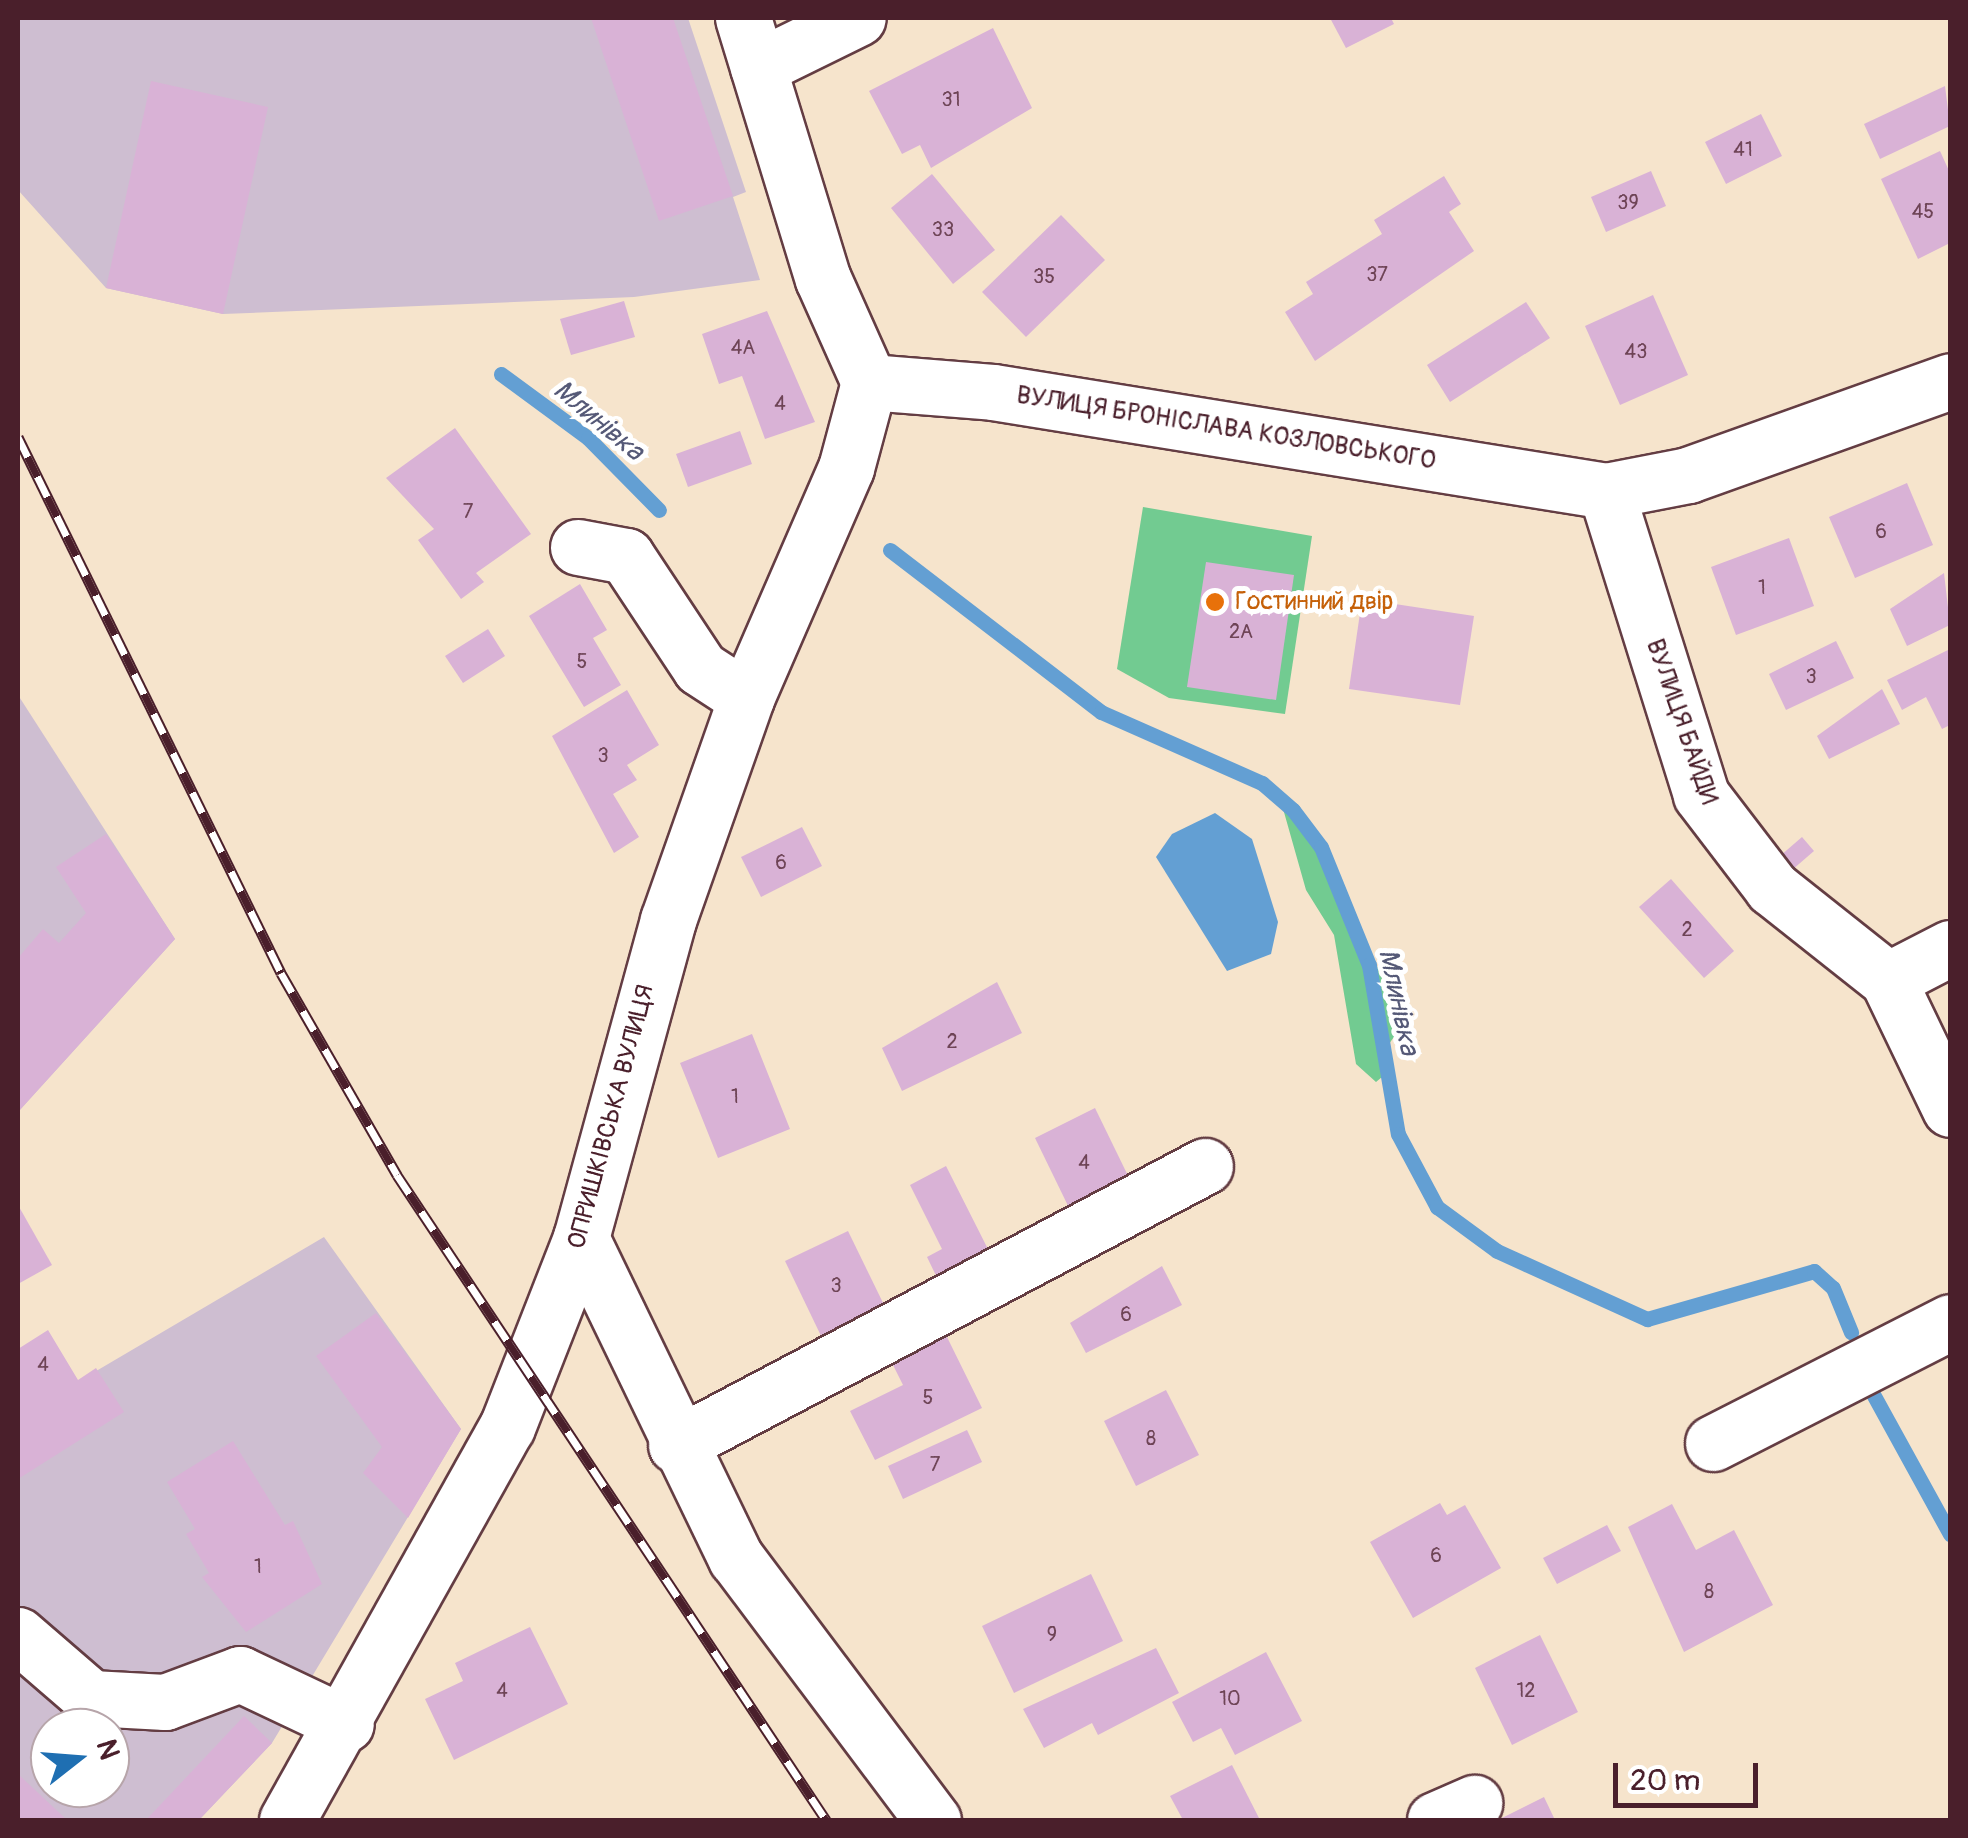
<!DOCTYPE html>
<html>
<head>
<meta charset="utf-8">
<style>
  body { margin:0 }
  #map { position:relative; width:1968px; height:1838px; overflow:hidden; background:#f6e4cc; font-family:Pangolin,sans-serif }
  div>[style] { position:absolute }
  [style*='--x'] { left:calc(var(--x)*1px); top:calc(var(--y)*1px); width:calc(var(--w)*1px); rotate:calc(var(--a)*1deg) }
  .industrial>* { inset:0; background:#cebed1 }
  .green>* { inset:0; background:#72cb91 }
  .water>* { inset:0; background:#639fd3 }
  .stream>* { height:15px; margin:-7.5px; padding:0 7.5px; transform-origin:7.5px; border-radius:7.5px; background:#639fd3 }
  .building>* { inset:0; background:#d9b2d6 }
  .roads { filter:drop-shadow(2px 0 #643d43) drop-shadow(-2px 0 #643d43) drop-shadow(0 2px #643d43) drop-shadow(0 -2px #643d43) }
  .minor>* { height:55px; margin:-27.5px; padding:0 27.5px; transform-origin:27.5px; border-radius:27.5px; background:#fff }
  .rail>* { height:11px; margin-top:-5.5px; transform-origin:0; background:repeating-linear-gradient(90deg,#fff 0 22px,#4a1f2b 0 44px); box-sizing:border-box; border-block:2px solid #4a1f2b }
  .dots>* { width:28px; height:28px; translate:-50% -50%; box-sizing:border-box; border:5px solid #fff; border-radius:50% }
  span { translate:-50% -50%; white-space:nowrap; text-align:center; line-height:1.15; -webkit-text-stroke:10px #fff; paint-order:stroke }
  .number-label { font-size:20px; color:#6e4456 }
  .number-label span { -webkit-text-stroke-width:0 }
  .street-label { font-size:25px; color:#4a1f2b }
  .food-label { font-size:25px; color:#c56008 }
  .left { translate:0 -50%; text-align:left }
  .water-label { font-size:28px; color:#555977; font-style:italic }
  .frame { position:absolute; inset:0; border:20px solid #4a1f2b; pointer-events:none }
  .north { position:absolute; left:30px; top:1708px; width:100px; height:100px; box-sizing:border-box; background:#fff; border:2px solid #b7a5aa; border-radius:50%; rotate:73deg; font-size:28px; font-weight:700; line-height:40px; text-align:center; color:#4a1f2b }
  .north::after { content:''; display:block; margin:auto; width:35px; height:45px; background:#1f6fb2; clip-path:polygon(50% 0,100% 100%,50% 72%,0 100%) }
  .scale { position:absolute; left:1613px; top:1763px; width:145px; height:45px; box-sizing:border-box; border:5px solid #4a1f2b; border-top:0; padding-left:12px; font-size:30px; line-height:35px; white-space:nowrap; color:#4a1f2b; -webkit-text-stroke:8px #fff; paint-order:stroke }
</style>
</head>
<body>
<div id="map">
  <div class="industrial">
    <div style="clip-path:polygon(18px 18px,688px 18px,746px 192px,733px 197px,760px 280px,634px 297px,223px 314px,106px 288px,18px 190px)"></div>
    <div style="clip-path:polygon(18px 695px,175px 939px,18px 1112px)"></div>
    <div style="clip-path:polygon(evenodd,324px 1237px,461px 1429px,272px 1743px,199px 1820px,18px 1820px,18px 1417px,324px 1237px,50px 1728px,110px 1728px,110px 1788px,50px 1788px,50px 1728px)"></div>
  </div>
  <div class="green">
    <div style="clip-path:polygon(1143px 507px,1312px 536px,1285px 714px,1169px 698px,1117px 669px)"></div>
    <div style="clip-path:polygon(1280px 798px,1321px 847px,1369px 965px,1395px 973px,1396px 1034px,1384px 1051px,1388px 1072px,1376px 1082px,1356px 1064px,1334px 935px,1306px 890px)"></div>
  </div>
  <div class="water">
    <div style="clip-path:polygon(1215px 813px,1252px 839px,1278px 922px,1271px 954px,1227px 971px,1156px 857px,1172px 834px)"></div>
  </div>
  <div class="stream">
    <div style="--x:501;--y:374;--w:108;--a:36.3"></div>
    <div style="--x:588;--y:438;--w:101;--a:45.4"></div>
    <div style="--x:890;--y:550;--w:266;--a:37.5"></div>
    <div style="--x:1101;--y:712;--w:176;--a:23.8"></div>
    <div style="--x:1262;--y:783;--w:41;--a:41.1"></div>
    <div style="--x:1293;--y:810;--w:46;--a:52.9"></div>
    <div style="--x:1321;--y:847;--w:127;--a:67.9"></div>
    <div style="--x:1369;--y:965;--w:171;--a:80.3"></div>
    <div style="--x:1398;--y:1134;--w:83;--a:61.9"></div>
    <div style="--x:1437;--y:1207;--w:74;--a:36.3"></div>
    <div style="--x:1497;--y:1251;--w:165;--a:24.4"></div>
    <div style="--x:1647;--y:1319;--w:174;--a:-16"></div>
    <div style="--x:1814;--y:1271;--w:25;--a:42"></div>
    <div style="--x:1833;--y:1288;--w:48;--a:67.8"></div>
    <div style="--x:1873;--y:1394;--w:160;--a:61.2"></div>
  </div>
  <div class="building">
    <div style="clip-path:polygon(591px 18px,673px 18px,733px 196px,659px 221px)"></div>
    <div style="clip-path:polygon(1330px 18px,1391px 18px,1394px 24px,1346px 48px)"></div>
    <div style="clip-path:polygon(993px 28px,1032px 108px,931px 168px,920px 145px,902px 154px,869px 91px)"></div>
    <div style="clip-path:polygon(151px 81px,268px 107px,223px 314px,106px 288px)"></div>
    <div style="clip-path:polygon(1945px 86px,1950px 126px,1880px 159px,1864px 124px)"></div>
    <div style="clip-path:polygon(1761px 114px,1782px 156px,1726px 184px,1705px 142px)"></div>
    <div style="clip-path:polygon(1940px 151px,1950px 173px,1950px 243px,1918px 259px,1881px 179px)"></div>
    <div style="clip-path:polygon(1651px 171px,1666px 206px,1606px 232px,1591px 197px)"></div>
    <div style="clip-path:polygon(932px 174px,995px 250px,953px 284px,891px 208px)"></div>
    <div style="clip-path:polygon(1444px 176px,1461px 204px,1449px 212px,1474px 251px,1315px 361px,1285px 312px,1313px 294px,1306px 282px,1382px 234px,1374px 220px)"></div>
    <div style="clip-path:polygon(1061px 215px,1105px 260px,1026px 337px,982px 292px)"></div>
    <div style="clip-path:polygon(1653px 295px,1688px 375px,1620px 405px,1585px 326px)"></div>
    <div style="clip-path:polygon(624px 301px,635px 337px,571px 355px,560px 319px)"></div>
    <div style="clip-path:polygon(1526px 302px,1550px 338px,1450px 402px,1427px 365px)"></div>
    <div style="clip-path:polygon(767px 311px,815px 422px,765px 439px,742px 376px,719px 384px,702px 334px)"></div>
    <div style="clip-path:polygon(455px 428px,531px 534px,476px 573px,484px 582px,461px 599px,418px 540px,434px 529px,386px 478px)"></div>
    <div style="clip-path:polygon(740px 431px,752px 464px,688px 487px,676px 454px)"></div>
    <div style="clip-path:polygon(1907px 483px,1933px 545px,1855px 578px,1829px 517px)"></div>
    <div style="clip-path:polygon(1789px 538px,1814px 606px,1736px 635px,1711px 567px)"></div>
    <div style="clip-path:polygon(1206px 562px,1294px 575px,1276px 700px,1187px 687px)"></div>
    <div style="clip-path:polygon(1944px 573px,1950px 625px,1907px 646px,1890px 609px)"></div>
    <div style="clip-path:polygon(580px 584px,607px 630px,593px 638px,621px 685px,584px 707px,529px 616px)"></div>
    <div style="clip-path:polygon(1362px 599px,1474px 616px,1460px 705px,1349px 689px)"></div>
    <div style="clip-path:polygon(488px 629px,505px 656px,463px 683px,445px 656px)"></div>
    <div style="clip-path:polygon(1836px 641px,1854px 678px,1786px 710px,1769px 674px)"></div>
    <div style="clip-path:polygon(1948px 650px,1950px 725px,1942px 729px,1926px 697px,1902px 710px,1887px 680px)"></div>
    <div style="clip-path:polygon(1882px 689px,1900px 724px,1829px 759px,1817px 736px)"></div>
    <div style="clip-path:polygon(627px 690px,659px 745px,627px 765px,637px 780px,613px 794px,639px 837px,614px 853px,552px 736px)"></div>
    <div style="clip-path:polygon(802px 827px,822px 866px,761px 897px,741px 857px)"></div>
    <div style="clip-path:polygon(106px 834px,175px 939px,18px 1112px,18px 958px,43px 929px,59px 943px,86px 913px,56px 867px)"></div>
    <div style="clip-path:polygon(1802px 837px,1814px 851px,1792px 870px,1780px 856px)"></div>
    <div style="clip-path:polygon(1671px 879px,1734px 951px,1704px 978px,1639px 907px)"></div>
    <div style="clip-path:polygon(997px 982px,1022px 1033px,902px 1091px,882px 1048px)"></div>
    <div style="clip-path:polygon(752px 1034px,790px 1129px,718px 1158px,680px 1063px)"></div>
    <div style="clip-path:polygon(1095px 1108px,1133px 1186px,1073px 1216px,1035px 1138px)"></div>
    <div style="clip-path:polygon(946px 1166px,995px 1263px,943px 1290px,927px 1257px,942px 1249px,910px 1185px)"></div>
    <div style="clip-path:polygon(18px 1205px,52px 1265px,18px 1284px)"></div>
    <div style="clip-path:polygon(848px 1231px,886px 1309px,823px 1340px,785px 1261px)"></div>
    <div style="clip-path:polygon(1162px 1266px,1182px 1305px,1086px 1353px,1070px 1323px)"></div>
    <div style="clip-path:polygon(376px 1313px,461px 1429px,408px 1518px,363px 1473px,382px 1447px,316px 1356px)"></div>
    <div style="clip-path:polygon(48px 1330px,78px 1380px,96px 1368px,124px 1412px,18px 1479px,18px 1349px)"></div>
    <div style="clip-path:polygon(946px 1335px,982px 1408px,875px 1460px,850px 1411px,903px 1385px,891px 1361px)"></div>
    <div style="clip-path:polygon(1166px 1390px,1199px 1455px,1136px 1486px,1104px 1421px)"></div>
    <div style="clip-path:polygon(967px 1430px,982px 1462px,903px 1499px,888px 1466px)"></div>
    <div style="clip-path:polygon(233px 1441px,285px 1525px,293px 1521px,322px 1584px,246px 1632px,202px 1577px,209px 1573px,186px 1534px,195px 1529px,167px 1482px)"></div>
    <div style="clip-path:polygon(1440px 1503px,1447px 1515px,1465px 1505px,1501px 1568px,1413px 1618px,1370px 1542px)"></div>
    <div style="clip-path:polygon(1672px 1504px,1696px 1550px,1734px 1530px,1773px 1605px,1684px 1652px,1628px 1527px)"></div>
    <div style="clip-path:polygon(1607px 1525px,1621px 1551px,1557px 1584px,1543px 1558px)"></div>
    <div style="clip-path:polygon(1091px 1574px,1123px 1641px,1014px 1693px,982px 1626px)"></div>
    <div style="clip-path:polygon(530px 1627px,568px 1704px,454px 1760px,425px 1699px,463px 1681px,455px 1663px)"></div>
    <div style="clip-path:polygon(1540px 1635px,1578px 1712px,1512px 1745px,1475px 1668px)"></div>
    <div style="clip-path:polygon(1156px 1648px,1179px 1693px,1098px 1735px,1092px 1723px,1044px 1748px,1023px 1709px)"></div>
    <div style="clip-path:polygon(1266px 1652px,1302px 1721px,1235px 1755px,1221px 1728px,1193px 1742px,1172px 1702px)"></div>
    <div style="clip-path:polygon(244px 1716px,272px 1743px,199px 1820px,146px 1820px)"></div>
    <div style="clip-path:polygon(1232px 1765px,1260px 1820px,1183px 1820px,1170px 1796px)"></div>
    <div style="clip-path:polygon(18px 1774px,67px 1820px,18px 1820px)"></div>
    <div style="clip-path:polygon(1544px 1797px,1555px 1820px,1498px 1820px)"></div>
  </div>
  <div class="roads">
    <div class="minor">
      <div style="--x:743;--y:18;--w:273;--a:73"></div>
      <div style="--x:823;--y:279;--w:113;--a:65.9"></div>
      <div style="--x:758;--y:67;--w:111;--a:-26.1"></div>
      <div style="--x:869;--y:382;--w:124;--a:4.6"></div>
      <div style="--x:993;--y:392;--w:621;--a:9.17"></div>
      <div style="--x:1606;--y:491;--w:84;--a:-11"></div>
      <div style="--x:1688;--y:475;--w:278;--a:-19.7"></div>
      <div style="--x:1606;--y:491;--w:318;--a:72.6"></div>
      <div style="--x:1701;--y:795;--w:117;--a:52.6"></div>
      <div style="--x:1772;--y:888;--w:148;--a:38.4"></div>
      <div style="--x:1888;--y:980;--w:143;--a:64.3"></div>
      <div style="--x:578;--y:547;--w:49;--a:10.6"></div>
      <div style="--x:626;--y:556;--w:134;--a:56.5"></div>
      <div style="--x:700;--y:668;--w:55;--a:33.1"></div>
      <div style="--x:1888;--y:980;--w:70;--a:-27.3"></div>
      <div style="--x:581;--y:1238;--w:356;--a:64.2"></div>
      <div style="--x:736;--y:1558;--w:328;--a:53.1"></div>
      <div style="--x:1713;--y:1443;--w:266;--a:-27"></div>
      <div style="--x:676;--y:1445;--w:598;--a:-27.81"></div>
      <div style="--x:18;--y:1635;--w:96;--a:40.8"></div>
      <div style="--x:91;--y:1698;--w:74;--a:3.1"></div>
      <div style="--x:165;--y:1702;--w:80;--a:-20.5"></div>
      <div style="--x:240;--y:1674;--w:117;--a:25.3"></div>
      <div style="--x:287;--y:1820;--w:450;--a:-60.8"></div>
      <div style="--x:507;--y:1427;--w:203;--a:-68.6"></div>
      <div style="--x:581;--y:1238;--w:330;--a:-74.7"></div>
      <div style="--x:668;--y:920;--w:235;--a:-70.6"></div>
      <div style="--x:746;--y:698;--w:251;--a:-66.5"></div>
      <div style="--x:846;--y:468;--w:89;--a:-75"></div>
      <div style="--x:1435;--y:1820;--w:43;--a:-23.6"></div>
    </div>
  </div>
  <div class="rail">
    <div style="--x:18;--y:437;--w:597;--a:63.86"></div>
    <div style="--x:281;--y:973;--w:233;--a:60.1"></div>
    <div style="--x:397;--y:1175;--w:775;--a:56.37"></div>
  </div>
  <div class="dots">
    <div style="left:1215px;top:602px;background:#e8710a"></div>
  </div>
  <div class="number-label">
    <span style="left:951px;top:99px">31</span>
    <span style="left:1743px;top:149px">41</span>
    <span style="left:1628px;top:202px">39</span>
    <span style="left:1923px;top:211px">45</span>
    <span style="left:943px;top:229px">33</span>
    <span style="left:1377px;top:274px">37</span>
    <span style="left:1044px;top:276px">35</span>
    <span style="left:743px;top:347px">4А</span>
    <span style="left:1636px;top:351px">43</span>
    <span style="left:780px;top:403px">4</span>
    <span style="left:468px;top:511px">7</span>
    <span style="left:1881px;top:531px">6</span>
    <span style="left:1762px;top:587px">1</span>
    <span style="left:1241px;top:631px">2А</span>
    <span style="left:582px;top:661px">5</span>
    <span style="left:1811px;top:676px">3</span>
    <span style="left:603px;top:755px">3</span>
    <span style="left:781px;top:862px">6</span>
    <span style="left:1687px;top:929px">2</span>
    <span style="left:952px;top:1041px">2</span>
    <span style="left:735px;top:1096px">1</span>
    <span style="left:1084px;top:1162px">4</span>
    <span style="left:836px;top:1285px">3</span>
    <span style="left:1126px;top:1314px">6</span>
    <span style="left:43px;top:1364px">4</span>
    <span style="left:928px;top:1397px">5</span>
    <span style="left:1151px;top:1438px">8</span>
    <span style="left:935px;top:1464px">7</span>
    <span style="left:1436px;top:1555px">6</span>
    <span style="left:258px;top:1566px">1</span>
    <span style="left:1709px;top:1591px">8</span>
    <span style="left:1052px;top:1634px">9</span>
    <span style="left:502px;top:1690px">4</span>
    <span style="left:1526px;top:1690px">12</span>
    <span style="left:1230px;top:1698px">10</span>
  </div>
  <div class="street-label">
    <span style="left:1226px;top:429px;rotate:9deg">ВУЛИЦЯ БРОНІСЛАВА КОЗЛОВСЬКОГО</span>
    <span style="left:1681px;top:722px;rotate:71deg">ВУЛИЦЯ БАЙДИ</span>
    <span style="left:612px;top:1117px;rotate:-75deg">ОПРИШКІВСЬКА ВУЛИЦЯ</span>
  </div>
  <div class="food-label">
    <span class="left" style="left:1235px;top:602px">Гостинний двір</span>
  </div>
  <div class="water-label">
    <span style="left:598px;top:421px;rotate:40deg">Млинівка</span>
    <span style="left:1398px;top:1002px;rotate:78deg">Млинівка</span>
  </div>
  <div class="frame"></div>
  <div class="north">N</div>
  <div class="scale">20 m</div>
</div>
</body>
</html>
